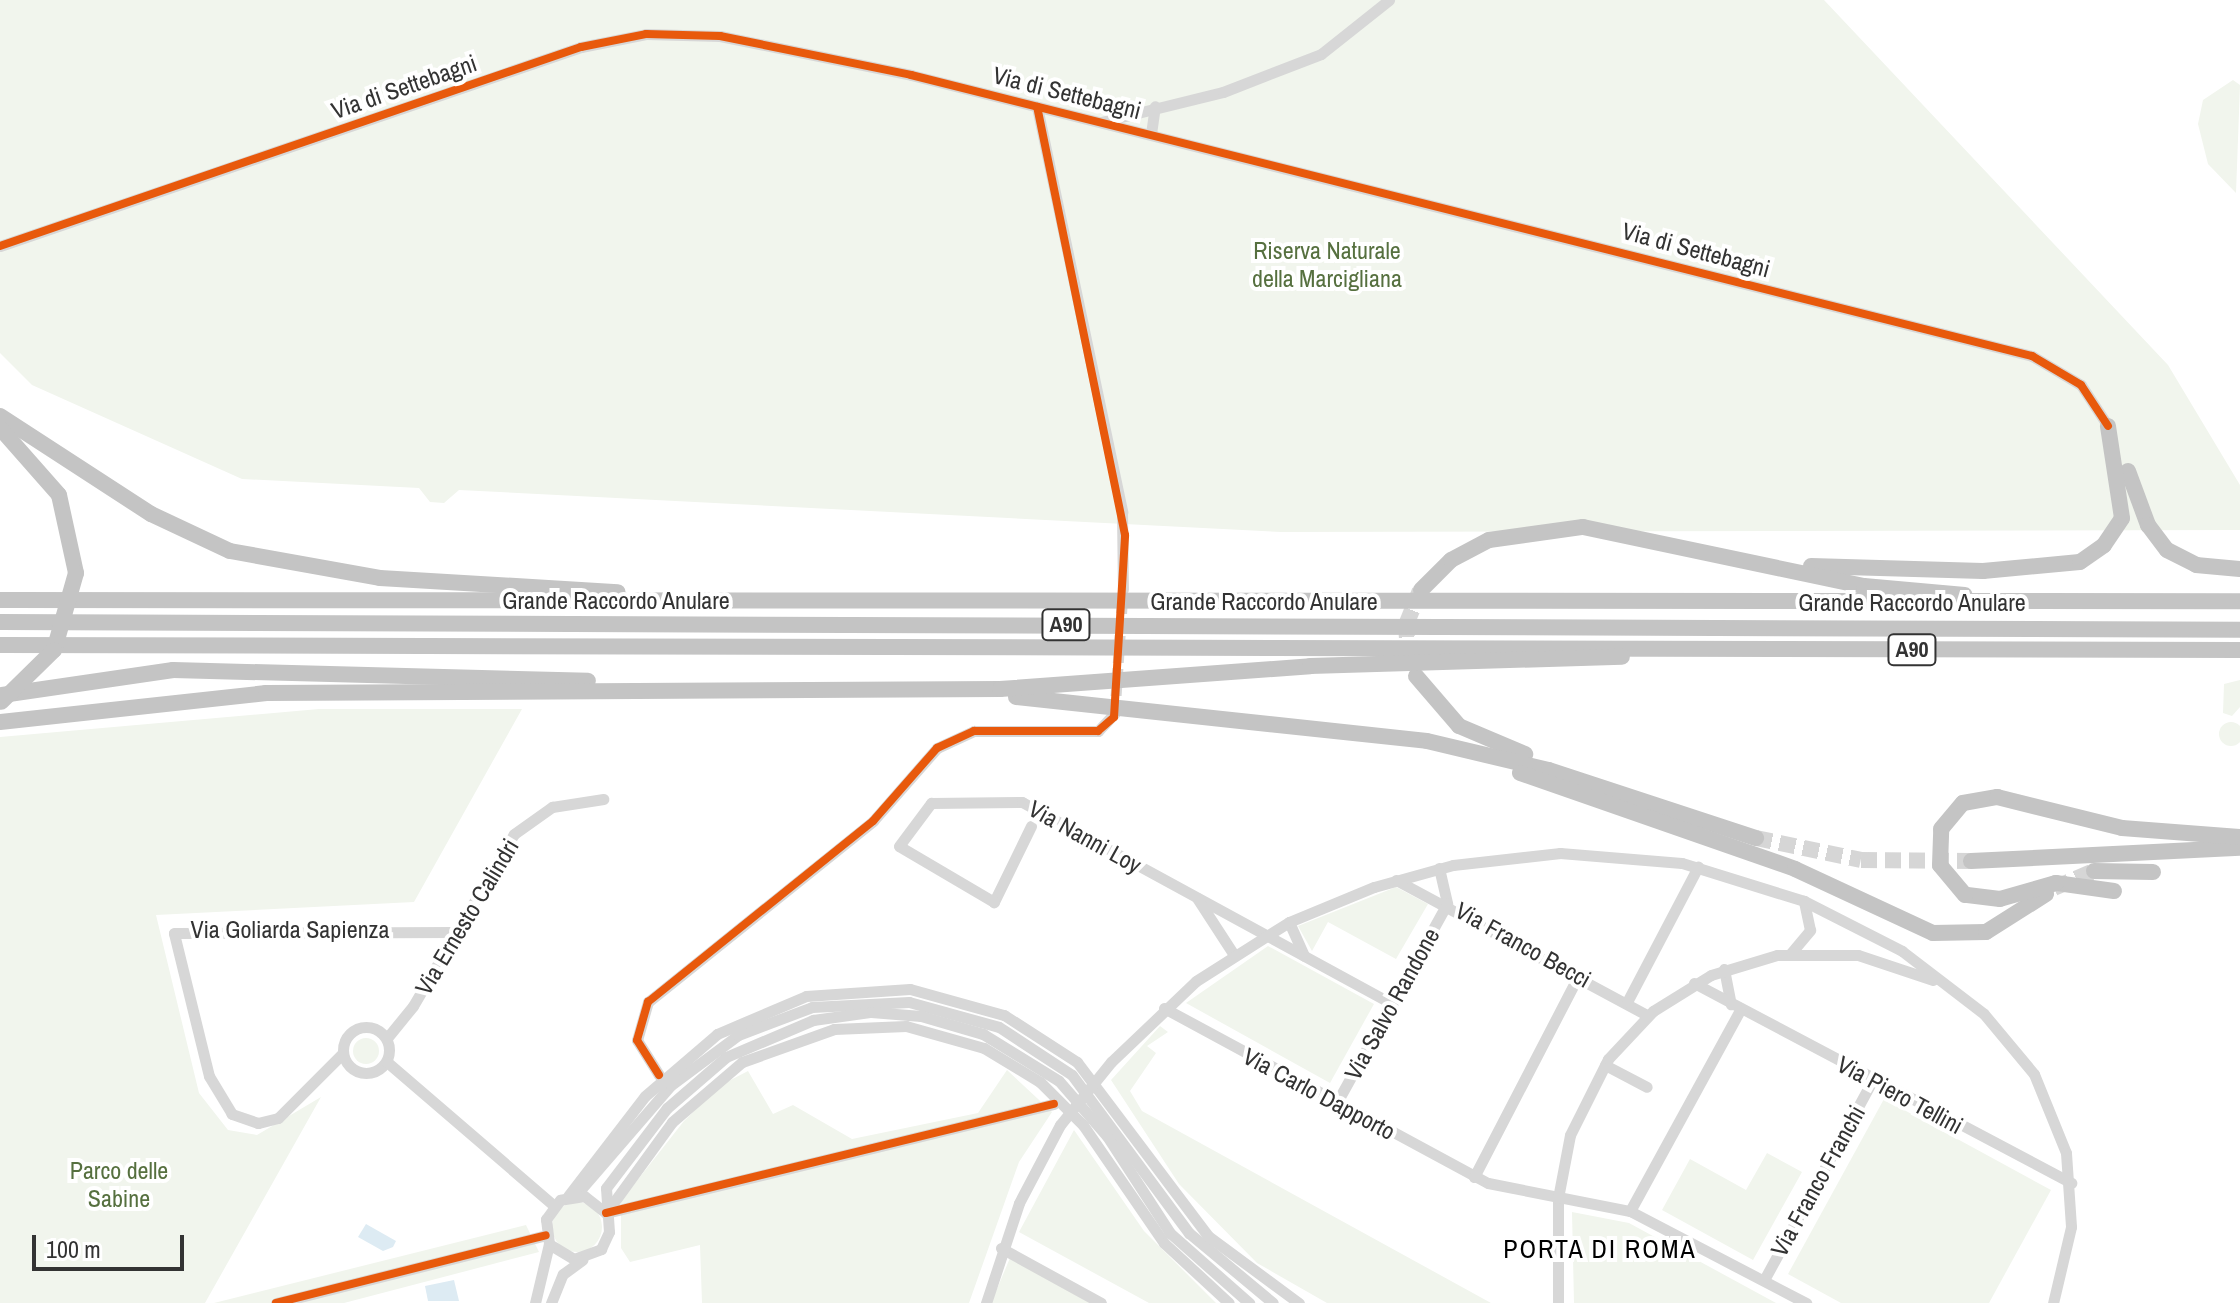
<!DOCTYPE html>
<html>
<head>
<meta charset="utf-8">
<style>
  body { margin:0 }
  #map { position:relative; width:2240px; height:1303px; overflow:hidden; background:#fff; font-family:"Archivo Narrow",sans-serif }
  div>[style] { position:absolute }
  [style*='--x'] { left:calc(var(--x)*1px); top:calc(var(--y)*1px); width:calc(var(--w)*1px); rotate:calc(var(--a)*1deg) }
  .green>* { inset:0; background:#f1f5ed }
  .round { border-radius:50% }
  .water>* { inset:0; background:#ddebf3 }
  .minor-tunnel>* { height:11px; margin-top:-5.5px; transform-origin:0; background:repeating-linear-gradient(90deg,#d6d6d6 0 11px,transparent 0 16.5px) }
  .highway-tunnel>* { height:16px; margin-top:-8px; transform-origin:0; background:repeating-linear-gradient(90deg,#d6d6d6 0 16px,transparent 0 24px) }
  .minor>* { height:11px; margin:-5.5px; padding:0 5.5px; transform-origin:5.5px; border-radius:5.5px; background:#d7d7d7 }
  .minor>.ring { margin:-5.5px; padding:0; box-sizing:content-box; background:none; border:11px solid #d7d7d7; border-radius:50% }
  .highway>* { height:16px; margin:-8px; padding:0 8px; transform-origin:8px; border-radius:8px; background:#c4c4c4 }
  .highway-bridge>* { height:16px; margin:-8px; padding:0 8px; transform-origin:8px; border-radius:8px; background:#c4c4c4 }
  .cycleway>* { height:8px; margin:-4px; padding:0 4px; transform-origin:4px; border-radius:4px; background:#e8590c }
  span { translate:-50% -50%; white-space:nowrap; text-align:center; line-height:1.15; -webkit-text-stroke:8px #fff; paint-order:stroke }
  .shield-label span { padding:2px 6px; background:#fff; border:2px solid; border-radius:6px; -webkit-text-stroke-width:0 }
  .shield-label { font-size:22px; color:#333; font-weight:700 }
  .street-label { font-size:24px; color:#333 }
  .park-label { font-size:24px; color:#56703f }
  .neighbourhood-label { font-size:26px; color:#000; letter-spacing:2px }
  .scale { position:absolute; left:32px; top:1235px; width:152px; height:36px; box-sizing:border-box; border:4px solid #333; border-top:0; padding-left:10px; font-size:24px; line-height:28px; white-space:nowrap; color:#333; -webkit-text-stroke:6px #fff; paint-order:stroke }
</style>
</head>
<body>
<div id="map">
  <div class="green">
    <div style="clip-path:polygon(0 0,1824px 0,2168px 365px,2240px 485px,2240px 530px,1281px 532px,459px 490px,444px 503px,430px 502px,419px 488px,242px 479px,32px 385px,0 353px)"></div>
    <div style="clip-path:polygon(2233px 80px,2240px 85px,2236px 193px,2208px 164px,2198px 124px,2203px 100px)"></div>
    <div style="clip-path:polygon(2240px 680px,2240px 707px,2232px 716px,2223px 713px,2224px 684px)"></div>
    <div style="clip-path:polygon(319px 709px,522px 709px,414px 902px,156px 915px,199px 1093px,228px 1130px,257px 1135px,321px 1097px,205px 1303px,0 1303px,0 737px)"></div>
    <div class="round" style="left:2219px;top:722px;width:24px;height:24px"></div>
    <div style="clip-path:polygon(1396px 887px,1428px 904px,1396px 959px,1328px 922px,1312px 951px,1298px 926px)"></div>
    <div style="clip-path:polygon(1268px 946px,1374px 1004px,1330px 1083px,1186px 1003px)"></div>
    <div style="clip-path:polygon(1160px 1026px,1168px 1032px,1147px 1046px,1156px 1053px,1130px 1091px,1142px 1111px,1491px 1303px,1327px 1303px,1257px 1263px,1179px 1184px,1111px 1080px)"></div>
    <div class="round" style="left:353px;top:1038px;width:26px;height:26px"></div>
    <div style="clip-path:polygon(1007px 1070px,1052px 1112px,1019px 1162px,969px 1303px,702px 1303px,700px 1245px,630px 1262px,621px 1248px,621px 1201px,684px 1121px,721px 1085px,748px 1071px,773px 1114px,793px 1105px,852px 1139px,978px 1113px)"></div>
    <div style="clip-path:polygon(1884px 1099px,2051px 1190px,1989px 1303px,1841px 1303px,1788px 1274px)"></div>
    <div style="clip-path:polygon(1074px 1130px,1144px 1231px,1216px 1303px,1149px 1303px,1019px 1232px)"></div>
    <div style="clip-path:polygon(1767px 1153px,1802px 1172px,1753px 1260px,1662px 1210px,1690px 1159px,1746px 1190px)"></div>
    <div class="round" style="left:552px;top:1202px;width:50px;height:50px"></div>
    <div style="clip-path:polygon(1572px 1212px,1629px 1223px,1776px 1303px,1574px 1303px)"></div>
    <div style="clip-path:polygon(526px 1225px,539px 1252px,344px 1303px,214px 1303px)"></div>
    <div style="clip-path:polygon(1010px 1258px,1093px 1303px,991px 1303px)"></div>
  </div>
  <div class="water">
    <div style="clip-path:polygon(366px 1224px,396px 1241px,393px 1247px,383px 1251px,358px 1237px)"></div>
    <div style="clip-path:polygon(454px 1280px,459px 1301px,428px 1301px,425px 1286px)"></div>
  </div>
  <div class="minor-tunnel">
    <div style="--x:1115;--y:712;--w:119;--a:-86.2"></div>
  </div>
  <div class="highway-tunnel">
    <div style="--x:1409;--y:661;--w:36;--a:-95"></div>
    <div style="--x:1406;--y:625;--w:37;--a:-68"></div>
    <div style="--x:1756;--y:838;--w:107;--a:11.8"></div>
    <div style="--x:1861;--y:860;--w:110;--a:0.5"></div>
    <div style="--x:2054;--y:888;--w:43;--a:-23"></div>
  </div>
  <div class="minor">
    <div style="--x:1037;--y:107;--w:414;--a:78.1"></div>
    <div style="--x:1122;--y:512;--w:77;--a:89.3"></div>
    <div style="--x:1101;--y:122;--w:126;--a:-13.8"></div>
    <div style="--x:1223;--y:92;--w:105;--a:-21.2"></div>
    <div style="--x:1321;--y:54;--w:87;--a:-38.5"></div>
    <div style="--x:1151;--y:134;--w:28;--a:-82"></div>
    <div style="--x:0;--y:246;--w:614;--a:-18.91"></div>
    <div style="--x:581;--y:47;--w:66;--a:-11.3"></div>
    <div style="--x:646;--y:34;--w:74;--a:1.5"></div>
    <div style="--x:720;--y:36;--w:195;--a:11.5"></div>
    <div style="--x:911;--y:75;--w:1156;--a:14.07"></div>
    <div style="--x:2032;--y:356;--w:57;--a:30.6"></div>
    <div style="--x:2081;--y:385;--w:49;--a:56.6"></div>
    <div style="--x:1031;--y:826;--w:85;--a:116"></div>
    <div style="--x:994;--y:902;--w:110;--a:-149.5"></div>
    <div style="--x:899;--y:846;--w:54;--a:-53.3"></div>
    <div style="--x:931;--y:803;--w:91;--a:-0.6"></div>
    <div style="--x:1022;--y:802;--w:422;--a:28.6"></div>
    <div style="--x:1439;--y:868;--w:37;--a:77"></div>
    <div style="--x:1396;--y:880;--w:285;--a:28.3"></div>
    <div style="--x:1197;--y:898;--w:68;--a:57"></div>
    <div style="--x:1289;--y:922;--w:37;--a:66"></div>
    <div style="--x:1791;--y:953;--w:30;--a:-50"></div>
    <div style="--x:1810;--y:930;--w:30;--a:-102"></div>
    <div style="--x:1724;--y:969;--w:36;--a:79"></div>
    <div style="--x:1694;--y:983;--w:427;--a:27.9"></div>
    <div style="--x:1627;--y:1002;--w:153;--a:-62.3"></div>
    <div style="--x:1164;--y:1008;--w:368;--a:28.4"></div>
    <div style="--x:1488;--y:1183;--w:145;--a:11.2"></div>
    <div style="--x:1630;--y:1211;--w:199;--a:27.6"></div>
    <div class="ring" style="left:343px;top:1027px;width:35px;height:35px"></div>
    <div style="--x:387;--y:1038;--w:41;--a:-50.9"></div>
    <div style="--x:413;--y:1006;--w:199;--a:-59.6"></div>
    <div style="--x:514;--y:834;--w:47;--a:-35.4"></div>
    <div style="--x:552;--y:807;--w:52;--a:-8.9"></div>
    <div style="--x:343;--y:1053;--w:92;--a:135"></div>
    <div style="--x:278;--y:1118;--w:21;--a:166"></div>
    <div style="--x:258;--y:1123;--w:28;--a:-161"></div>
    <div style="--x:232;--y:1114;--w:44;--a:-121.2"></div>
    <div style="--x:209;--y:1076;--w:147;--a:-103.8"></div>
    <div style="--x:174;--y:933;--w:281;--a:-0.2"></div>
    <div style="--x:387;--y:1062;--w:219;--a:40.7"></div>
    <div style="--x:1605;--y:1065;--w:47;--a:27.6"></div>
    <div style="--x:659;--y:1075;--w:41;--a:-122.2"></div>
    <div style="--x:637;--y:1040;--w:40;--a:-74"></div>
    <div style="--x:648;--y:1002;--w:289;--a:-38.8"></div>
    <div style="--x:873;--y:821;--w:97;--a:-48.8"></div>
    <div style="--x:937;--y:748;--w:41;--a:-24.7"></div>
    <div style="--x:974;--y:731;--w:124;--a:0"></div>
    <div style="--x:1098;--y:731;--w:25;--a:-47"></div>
    <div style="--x:1336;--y:1104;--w:229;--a:-61"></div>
    <div style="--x:1474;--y:1177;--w:226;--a:-62.6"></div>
    <div style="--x:576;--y:1195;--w:145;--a:-49.2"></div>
    <div style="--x:671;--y:1085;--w:84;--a:-36.7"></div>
    <div style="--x:738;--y:1035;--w:79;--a:-20.7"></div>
    <div style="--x:812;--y:1007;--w:97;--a:-3"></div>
    <div style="--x:909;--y:1002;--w:93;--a:15.5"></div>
    <div style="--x:999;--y:1027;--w:87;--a:33.3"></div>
    <div style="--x:1072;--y:1075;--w:197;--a:53.5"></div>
    <div style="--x:1189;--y:1233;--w:109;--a:39.8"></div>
    <div style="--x:568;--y:1196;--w:126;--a:-52.4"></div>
    <div style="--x:645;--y:1096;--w:95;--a:-40.7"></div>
    <div style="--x:717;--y:1034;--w:97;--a:-23.1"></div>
    <div style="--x:806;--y:996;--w:104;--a:-3.9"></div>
    <div style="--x:910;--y:989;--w:98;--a:15.5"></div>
    <div style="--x:1004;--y:1015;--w:87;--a:32.8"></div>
    <div style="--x:1077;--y:1062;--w:218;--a:53"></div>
    <div style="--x:1208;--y:1236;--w:113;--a:36.4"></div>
    <div style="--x:1630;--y:1211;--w:229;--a:-61.3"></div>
    <div style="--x:606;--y:1213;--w:28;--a:-142"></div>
    <div style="--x:584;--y:1196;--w:24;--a:171"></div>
    <div style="--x:560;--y:1200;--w:24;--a:126"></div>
    <div style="--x:546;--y:1219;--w:25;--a:83"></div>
    <div style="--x:549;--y:1244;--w:29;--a:31"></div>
    <div style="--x:574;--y:1259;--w:29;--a:-20"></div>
    <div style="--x:601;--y:1249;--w:19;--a:-65"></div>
    <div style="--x:609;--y:1232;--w:44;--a:-93.9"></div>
    <div style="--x:606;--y:1188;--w:101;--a:-52.7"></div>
    <div style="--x:667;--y:1108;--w:78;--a:-40.8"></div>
    <div style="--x:726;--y:1057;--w:95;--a:-23"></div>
    <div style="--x:813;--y:1020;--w:59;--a:-7.9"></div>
    <div style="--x:871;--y:1012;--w:50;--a:4.6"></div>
    <div style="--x:921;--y:1016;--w:65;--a:16.2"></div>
    <div style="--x:983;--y:1034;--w:89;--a:31.7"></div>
    <div style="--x:1059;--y:1081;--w:73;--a:48.9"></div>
    <div style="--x:1107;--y:1136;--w:116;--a:57"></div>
    <div style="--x:1170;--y:1233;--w:106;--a:41.5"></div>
    <div style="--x:606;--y:1213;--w:112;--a:-54"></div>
    <div style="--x:672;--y:1122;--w:92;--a:-40.6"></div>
    <div style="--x:742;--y:1062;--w:98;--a:-19.7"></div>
    <div style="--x:834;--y:1029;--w:72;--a:-2.4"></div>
    <div style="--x:906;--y:1026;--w:81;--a:15.8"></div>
    <div style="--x:984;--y:1048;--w:66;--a:31.3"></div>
    <div style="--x:1040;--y:1082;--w:61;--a:45"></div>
    <div style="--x:1083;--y:1125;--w:143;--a:55.5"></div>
    <div style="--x:1164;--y:1243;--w:88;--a:42.7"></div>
    <div style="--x:606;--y:1213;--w:461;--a:-13.7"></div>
    <div style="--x:1001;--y:1248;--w:114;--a:28.8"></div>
    <div style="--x:1764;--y:1280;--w:226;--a:-61.5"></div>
    <div style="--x:276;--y:1303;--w:278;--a:-14.1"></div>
    <div style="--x:535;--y:1303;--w:61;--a:-76.7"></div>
    <div style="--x:551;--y:1303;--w:31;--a:-68"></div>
    <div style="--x:563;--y:1274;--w:24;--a:-36"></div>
    <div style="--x:986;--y:1303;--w:105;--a:-71.7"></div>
    <div style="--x:1019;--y:1203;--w:88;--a:-62.3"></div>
    <div style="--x:1060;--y:1125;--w:81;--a:-51"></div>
    <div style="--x:1111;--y:1062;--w:117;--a:-43.6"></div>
    <div style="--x:1196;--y:981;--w:110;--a:-32.4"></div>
    <div style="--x:1289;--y:922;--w:92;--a:-22.4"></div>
    <div style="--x:1374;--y:887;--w:82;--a:-15.6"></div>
    <div style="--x:1453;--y:865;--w:108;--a:-6.4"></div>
    <div style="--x:1560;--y:853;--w:122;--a:4.7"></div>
    <div style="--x:1682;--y:863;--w:128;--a:17.3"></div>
    <div style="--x:1804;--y:901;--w:110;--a:27"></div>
    <div style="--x:1902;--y:951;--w:103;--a:37.5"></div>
    <div style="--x:1984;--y:1014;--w:78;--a:50.2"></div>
    <div style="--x:2034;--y:1074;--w:85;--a:67.9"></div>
    <div style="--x:2066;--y:1153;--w:74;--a:86.1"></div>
    <div style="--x:2071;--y:1227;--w:78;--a:103.3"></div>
    <div style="--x:1558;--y:1303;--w:105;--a:-90"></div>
    <div style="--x:1558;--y:1198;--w:64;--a:-79.2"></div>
    <div style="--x:1570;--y:1135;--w:85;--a:-63.4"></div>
    <div style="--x:1608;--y:1059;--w:66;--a:-46.8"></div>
    <div style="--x:1653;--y:1011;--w:68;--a:-31.8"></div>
    <div style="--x:1711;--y:975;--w:69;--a:-16.9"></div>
    <div style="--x:1777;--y:955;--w:81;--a:0"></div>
    <div style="--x:1858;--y:955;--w:79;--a:18.4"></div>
  </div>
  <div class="highway">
    <div style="--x:0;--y:416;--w:180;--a:33"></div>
    <div style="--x:151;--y:514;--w:87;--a:25.1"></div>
    <div style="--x:230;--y:551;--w:152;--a:10.2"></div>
    <div style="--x:380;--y:578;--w:238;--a:3.4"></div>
    <div style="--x:2128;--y:471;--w:58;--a:69.7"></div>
    <div style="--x:2148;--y:525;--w:31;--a:53"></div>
    <div style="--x:2167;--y:550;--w:33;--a:27"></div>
    <div style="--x:2196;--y:565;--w:44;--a:5.2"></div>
    <div style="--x:1811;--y:566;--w:172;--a:1.7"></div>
    <div style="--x:1983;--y:571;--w:97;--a:-5.3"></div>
    <div style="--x:2080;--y:562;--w:29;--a:-35"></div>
    <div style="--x:2104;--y:545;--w:32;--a:-56"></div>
    <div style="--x:2122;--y:518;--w:93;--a:-98.7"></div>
    <div style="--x:1421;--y:590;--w:42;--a:-45"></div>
    <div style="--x:1451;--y:560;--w:43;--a:-27.8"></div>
    <div style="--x:1489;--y:540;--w:95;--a:-7.9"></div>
    <div style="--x:1583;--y:527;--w:287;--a:11.9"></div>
    <div style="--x:1864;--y:586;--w:101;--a:5.1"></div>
    <div style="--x:0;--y:600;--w:2240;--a:0.03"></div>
    <div style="--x:0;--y:622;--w:2240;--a:0.2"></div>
    <div style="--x:0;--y:645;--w:2240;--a:0.13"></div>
    <div style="--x:1416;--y:676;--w:66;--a:49.3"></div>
    <div style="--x:1459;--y:726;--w:72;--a:23"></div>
    <div style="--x:2;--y:695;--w:173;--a:-8.3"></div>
    <div style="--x:173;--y:670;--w:415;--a:1.5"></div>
    <div style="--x:1016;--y:697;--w:413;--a:6.1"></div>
    <div style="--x:1427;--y:741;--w:125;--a:13.4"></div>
    <div style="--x:1549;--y:770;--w:218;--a:18.2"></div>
    <div style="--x:0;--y:722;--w:268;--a:-6.2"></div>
    <div style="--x:266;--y:693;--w:734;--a:-0.31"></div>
    <div style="--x:1000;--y:689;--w:311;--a:-4.2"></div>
    <div style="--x:1310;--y:666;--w:312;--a:-1.7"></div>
    <div style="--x:1520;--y:773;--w:291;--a:19.2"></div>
    <div style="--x:1795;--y:869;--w:152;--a:24.9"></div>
    <div style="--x:1933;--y:933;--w:53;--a:-1.1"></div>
    <div style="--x:1986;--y:932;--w:71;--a:-32.3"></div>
    <div style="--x:1971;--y:861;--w:269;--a:-2.8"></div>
    <div style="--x:2094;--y:871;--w:59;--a:1"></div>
    <div style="--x:2114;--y:891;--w:59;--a:-172.1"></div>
    <div style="--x:2056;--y:883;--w:58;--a:164.1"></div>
    <div style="--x:2000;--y:899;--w:35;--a:-173"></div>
    <div style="--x:1965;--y:895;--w:39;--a:-130"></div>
    <div style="--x:1940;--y:865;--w:36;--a:-88"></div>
    <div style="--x:1941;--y:829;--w:34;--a:-50"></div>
    <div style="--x:1963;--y:803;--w:35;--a:-10"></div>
    <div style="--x:1997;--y:797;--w:129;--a:13.9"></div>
    <div style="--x:2122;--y:828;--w:118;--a:4.4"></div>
  </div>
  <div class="highway-bridge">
    <div style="--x:0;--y:428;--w:89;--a:48.6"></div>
    <div style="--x:59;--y:495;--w:80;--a:77.7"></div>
    <div style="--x:76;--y:573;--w:80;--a:105.9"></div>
    <div style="--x:54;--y:650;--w:74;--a:135.5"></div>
  </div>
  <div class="cycleway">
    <div style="--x:0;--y:246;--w:614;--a:-18.91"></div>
    <div style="--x:581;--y:47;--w:66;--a:-11.3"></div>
    <div style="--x:646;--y:34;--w:74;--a:1.5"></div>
    <div style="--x:720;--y:36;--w:195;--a:11.5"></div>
    <div style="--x:911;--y:75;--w:1156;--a:14.07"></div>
    <div style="--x:2032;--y:356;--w:57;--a:30.6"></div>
    <div style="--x:2081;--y:385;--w:49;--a:56.6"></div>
    <div style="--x:659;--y:1075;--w:41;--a:-122.2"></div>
    <div style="--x:637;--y:1040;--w:40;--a:-74"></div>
    <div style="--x:648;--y:1002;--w:289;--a:-38.8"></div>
    <div style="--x:873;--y:821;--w:97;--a:-48.8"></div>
    <div style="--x:937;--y:748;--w:41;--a:-24.7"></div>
    <div style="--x:974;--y:731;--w:124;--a:0"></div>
    <div style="--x:1098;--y:731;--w:21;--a:-41"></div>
    <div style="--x:1114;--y:717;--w:182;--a:-86.5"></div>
    <div style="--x:1125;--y:535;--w:437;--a:-101.6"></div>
    <div style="--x:606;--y:1213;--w:461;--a:-13.7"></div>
    <div style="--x:276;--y:1303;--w:278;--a:-14.1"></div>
  </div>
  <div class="shield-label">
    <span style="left:1066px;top:625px">A90</span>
    <span style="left:1912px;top:650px">A90</span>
  </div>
  <div class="street-label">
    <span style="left:404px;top:87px;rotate:-19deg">Via di Settebagni</span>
    <span style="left:1067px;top:93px;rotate:14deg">Via di Settebagni</span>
    <span style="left:1696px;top:250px;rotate:15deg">Via di Settebagni</span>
    <span style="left:616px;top:601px">Grande Raccordo Anulare</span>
    <span style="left:1264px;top:602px">Grande Raccordo Anulare</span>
    <span style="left:1912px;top:603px">Grande Raccordo Anulare</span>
    <span style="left:1085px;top:837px;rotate:29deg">Via Nanni Loy</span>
    <span style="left:467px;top:917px;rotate:-59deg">Via Ernesto Calindri</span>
    <span style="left:290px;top:930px">Via Goliarda Sapienza</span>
    <span style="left:1523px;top:945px;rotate:29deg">Via Franco Becci</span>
    <span style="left:1392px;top:1004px;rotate:-61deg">Via Salvo Randone</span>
    <span style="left:1319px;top:1094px;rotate:28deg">Via Carlo Dapporto</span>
    <span style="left:1900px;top:1095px;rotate:28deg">Via Piero Tellini</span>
    <span style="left:1818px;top:1181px;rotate:-61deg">Via Franco Franchi</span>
  </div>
  <div class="park-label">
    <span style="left:1327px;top:265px">Riserva Naturale<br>della Marcigliana</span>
    <span style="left:119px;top:1185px">Parco delle<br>Sabine</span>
  </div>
  <div class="neighbourhood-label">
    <span style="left:1600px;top:1249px">PORTA DI ROMA</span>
  </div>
  <div class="scale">100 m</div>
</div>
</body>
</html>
